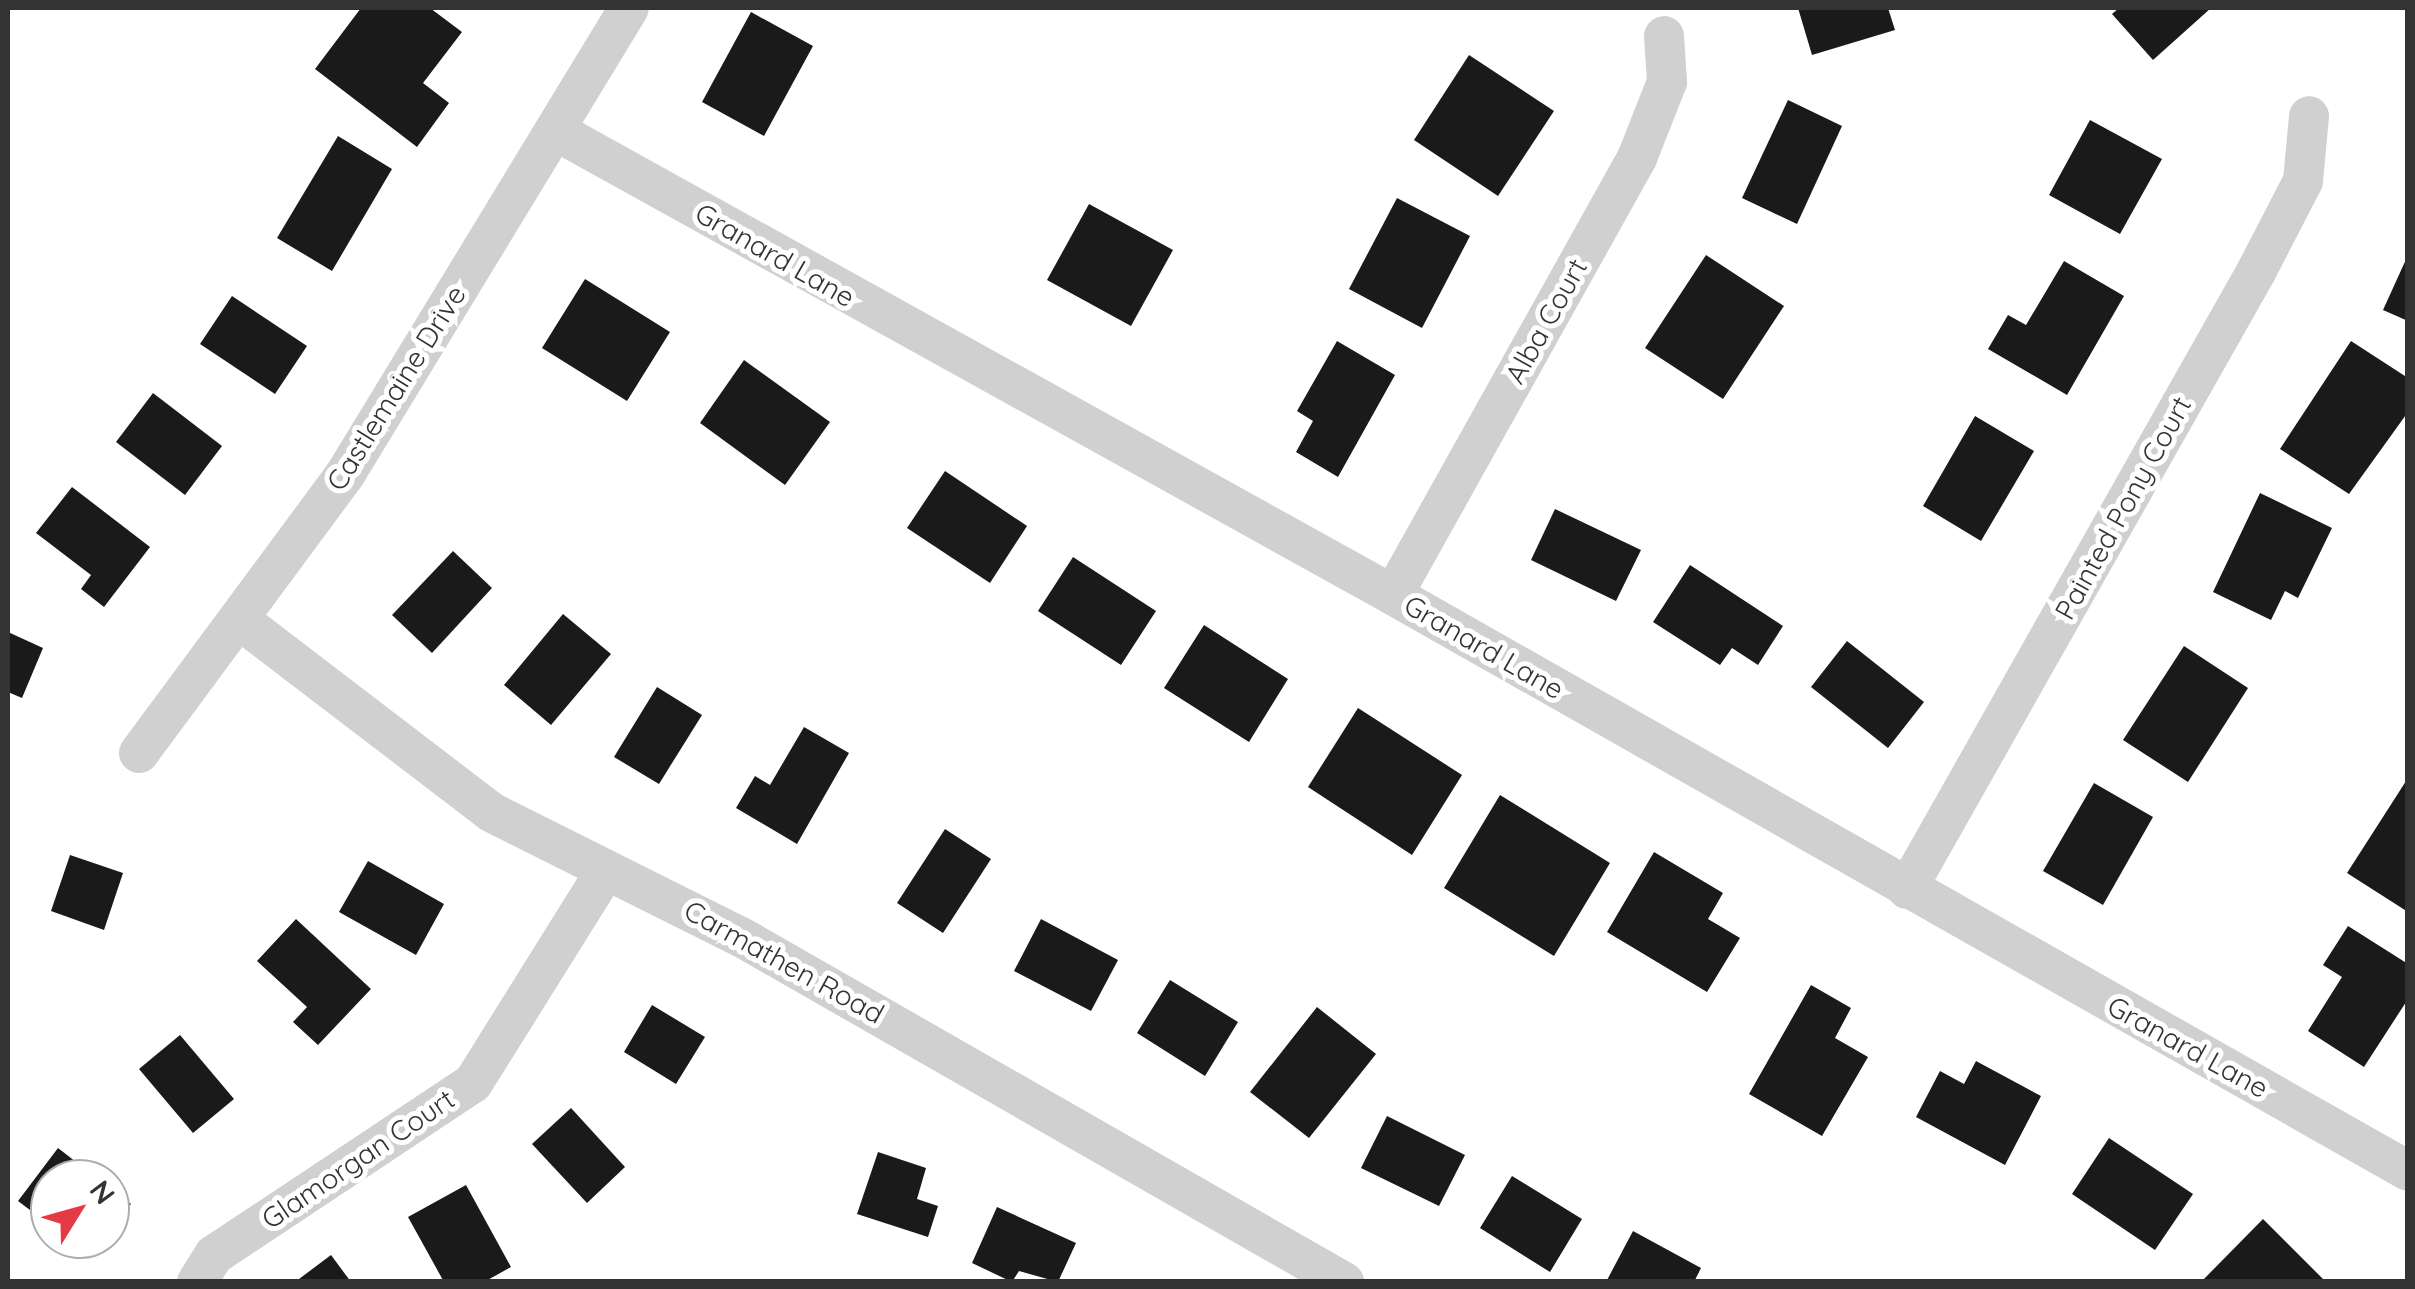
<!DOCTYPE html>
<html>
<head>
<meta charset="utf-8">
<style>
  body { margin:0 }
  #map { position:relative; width:2415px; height:1289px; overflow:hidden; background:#fff; font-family:Quicksand,sans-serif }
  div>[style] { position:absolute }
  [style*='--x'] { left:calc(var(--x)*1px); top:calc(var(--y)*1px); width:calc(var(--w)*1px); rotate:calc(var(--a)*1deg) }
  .building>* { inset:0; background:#1a1a1a }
  .minor>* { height:40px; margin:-20px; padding:0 20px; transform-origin:20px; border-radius:20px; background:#d0d0d0 }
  span { translate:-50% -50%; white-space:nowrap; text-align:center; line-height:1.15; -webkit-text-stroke:10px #fff; paint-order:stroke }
  .street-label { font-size:28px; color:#333 }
  .frame { position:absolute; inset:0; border:10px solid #333; pointer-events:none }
  .north { position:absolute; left:30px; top:1159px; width:100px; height:100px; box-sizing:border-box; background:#fff; border:2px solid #adadad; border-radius:50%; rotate:53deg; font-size:28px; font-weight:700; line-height:40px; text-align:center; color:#333 }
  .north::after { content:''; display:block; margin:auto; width:35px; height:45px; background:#e63946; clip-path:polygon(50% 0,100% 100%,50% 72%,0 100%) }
</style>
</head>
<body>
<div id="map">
  <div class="building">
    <div style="clip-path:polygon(361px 8px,430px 8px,462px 32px,423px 83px,449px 103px,417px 147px,315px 69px)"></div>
    <div style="clip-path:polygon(1798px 8px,1888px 8px,1895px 30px,1812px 55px)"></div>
    <div style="clip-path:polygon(2119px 8px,2211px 8px,2153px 60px,2112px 14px)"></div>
    <div style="clip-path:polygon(751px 12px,813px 46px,764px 136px,702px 102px)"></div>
    <div style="clip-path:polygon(1469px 55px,1554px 111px,1498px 196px,1414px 140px)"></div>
    <div style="clip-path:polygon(1788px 100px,1842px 126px,1797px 224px,1742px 198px)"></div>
    <div style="clip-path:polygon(2090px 120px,2162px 159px,2120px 234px,2049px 195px)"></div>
    <div style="clip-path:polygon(338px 136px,392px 169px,332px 271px,277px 238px)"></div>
    <div style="clip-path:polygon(1397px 198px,1470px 236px,1422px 328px,1349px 289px)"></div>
    <div style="clip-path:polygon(1089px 204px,1173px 250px,1131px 326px,1047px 280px)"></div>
    <div style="clip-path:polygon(1706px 255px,1784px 306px,1723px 399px,1645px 348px)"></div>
    <div style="clip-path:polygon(2408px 255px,2408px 321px,2383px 310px)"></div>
    <div style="clip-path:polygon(2064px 261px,2124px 296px,2067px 395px,1988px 349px,2008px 315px,2026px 325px)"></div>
    <div style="clip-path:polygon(585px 279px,670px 332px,627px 401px,542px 348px)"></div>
    <div style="clip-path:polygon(232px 296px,307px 346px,275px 394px,200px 344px)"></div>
    <div style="clip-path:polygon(1337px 341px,1395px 375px,1338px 477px,1296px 452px,1313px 421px,1297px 411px)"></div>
    <div style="clip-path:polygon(2351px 341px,2408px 378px,2408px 412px,2349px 494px,2280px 449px)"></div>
    <div style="clip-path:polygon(744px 360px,830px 422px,785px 485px,700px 423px)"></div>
    <div style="clip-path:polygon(153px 393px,222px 446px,185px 495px,116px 442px)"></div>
    <div style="clip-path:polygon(1975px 416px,2034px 451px,1981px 541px,1923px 506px)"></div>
    <div style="clip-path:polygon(945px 471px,1027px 526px,990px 583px,907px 528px)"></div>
    <div style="clip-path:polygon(72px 487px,150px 547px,104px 607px,81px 589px,91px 575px,36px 533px)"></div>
    <div style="clip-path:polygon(2260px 493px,2332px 528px,2298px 598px,2285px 591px,2271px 620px,2213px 592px)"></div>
    <div style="clip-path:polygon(1555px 509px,1641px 550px,1616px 601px,1531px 560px)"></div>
    <div style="clip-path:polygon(453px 551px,492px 588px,432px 653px,392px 615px)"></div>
    <div style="clip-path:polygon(1073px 557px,1156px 611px,1121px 665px,1038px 611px)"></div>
    <div style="clip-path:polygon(1690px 565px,1783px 626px,1758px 665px,1732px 648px,1720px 665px,1653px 622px)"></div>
    <div style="clip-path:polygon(563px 614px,611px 654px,551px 725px,504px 685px)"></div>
    <div style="clip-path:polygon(1204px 625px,1288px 679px,1249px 742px,1164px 688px)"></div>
    <div style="clip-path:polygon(8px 632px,43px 648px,22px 698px,8px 692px)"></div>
    <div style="clip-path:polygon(1847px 641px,1924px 702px,1888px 748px,1811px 687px)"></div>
    <div style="clip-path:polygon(2184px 646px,2248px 688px,2188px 782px,2123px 740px)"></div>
    <div style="clip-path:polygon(657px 687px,702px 715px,659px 784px,614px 757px)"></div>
    <div style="clip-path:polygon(1358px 708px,1462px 775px,1412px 855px,1308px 787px)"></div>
    <div style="clip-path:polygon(804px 727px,849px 753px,797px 844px,736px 808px,755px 776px,770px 785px)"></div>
    <div style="clip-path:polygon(2408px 778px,2408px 912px,2347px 873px)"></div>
    <div style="clip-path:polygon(2094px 783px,2153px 817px,2103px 905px,2043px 871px)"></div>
    <div style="clip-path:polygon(1500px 795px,1610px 863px,1554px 956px,1444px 888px)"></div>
    <div style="clip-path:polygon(945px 829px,991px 859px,943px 933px,897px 903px)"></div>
    <div style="clip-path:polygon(1654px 852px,1723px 893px,1708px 919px,1740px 938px,1707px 992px,1607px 932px)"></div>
    <div style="clip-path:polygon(70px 855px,123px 873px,104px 930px,51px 911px)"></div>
    <div style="clip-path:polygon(368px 861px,444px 904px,416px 955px,339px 912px)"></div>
    <div style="clip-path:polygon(296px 919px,371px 989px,318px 1045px,293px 1022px,307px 1007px,257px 961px)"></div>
    <div style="clip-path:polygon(1041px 919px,1118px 960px,1091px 1011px,1014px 971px)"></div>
    <div style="clip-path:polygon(2348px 926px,2408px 964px,2408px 999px,2364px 1067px,2308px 1031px,2342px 977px,2323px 965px)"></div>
    <div style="clip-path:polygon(1170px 980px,1238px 1022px,1205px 1076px,1137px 1033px)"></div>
    <div style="clip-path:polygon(1811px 985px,1851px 1008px,1835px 1038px,1868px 1057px,1822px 1136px,1749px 1094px)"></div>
    <div style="clip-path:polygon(652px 1005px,705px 1037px,676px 1084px,624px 1052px)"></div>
    <div style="clip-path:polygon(1317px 1007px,1376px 1054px,1309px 1138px,1250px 1092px)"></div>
    <div style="clip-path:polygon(180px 1035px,234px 1099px,193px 1133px,139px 1069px)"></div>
    <div style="clip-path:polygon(1976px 1061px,2041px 1096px,2005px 1165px,1916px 1117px,1940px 1071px,1964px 1084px)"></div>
    <div style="clip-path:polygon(571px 1108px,625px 1167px,587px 1203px,532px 1144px)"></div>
    <div style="clip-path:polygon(1387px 1116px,1465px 1155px,1439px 1206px,1361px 1168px)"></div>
    <div style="clip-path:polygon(2109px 1138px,2193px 1194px,2155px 1250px,2072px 1194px)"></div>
    <div style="clip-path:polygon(58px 1148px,98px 1179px,50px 1179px,50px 1225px,18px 1201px)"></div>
    <div style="clip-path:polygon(878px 1152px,926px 1168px,917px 1199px,938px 1206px,928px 1237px,857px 1214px)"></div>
    <div style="clip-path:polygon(1512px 1176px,1582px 1219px,1550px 1272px,1480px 1228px)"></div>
    <div style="clip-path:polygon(466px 1185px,511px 1267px,484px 1282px,444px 1282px,408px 1217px)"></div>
    <div style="clip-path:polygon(110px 1188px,131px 1204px,110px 1232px)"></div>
    <div style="clip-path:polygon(997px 1207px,1076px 1243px,1058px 1282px,1019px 1271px,1012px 1282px,972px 1263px)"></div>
    <div style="clip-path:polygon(2263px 1219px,2326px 1282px,2201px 1282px)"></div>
    <div style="clip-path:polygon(1633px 1231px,1701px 1268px,1694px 1282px,1606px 1282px)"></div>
    <div style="clip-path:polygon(69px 1239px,105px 1239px,92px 1256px)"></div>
    <div style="clip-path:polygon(331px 1255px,351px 1282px,295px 1282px)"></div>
  </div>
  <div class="minor">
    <div style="--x:556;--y:131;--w:957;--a:29"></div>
    <div style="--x:1393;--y:595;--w:1167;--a:29.57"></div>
    <div style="--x:1393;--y:595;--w:501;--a:-60.82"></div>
    <div style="--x:1637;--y:158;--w:82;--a:-68.5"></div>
    <div style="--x:1667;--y:82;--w:46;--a:-93.7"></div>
    <div style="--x:240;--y:620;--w:316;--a:37.4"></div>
    <div style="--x:491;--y:812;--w:280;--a:26.6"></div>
    <div style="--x:741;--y:937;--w:695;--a:29.78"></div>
    <div style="--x:139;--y:753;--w:348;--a:-53.5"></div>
    <div style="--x:346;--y:473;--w:544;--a:-58.68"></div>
    <div style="--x:1907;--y:889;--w:709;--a:-60.51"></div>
    <div style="--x:2256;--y:272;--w:102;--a:-62.7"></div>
    <div style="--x:2303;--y:181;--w:65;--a:-84.7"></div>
    <div style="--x:197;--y:1282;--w:32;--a:-58"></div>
    <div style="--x:214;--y:1255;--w:311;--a:-33.6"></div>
    <div style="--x:473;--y:1083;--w:248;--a:-58"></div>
  </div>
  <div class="street-label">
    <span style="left:775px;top:255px;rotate:30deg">Granard Lane</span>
    <span style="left:1546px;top:321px;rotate:-61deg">Alba Court</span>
    <span style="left:396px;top:388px;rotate:-58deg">Castlemaine Drive</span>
    <span style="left:2123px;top:508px;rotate:-61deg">Painted Pony Court</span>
    <span style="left:1484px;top:647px;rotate:30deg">Granard Lane</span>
    <span style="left:784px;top:962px;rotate:29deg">Carmathen Road</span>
    <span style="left:2188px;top:1047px;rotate:29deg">Granard Lane</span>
    <span style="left:358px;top:1159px;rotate:-34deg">Glamorgan Court</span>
  </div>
  <div class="frame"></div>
  <div class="north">N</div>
</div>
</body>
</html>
